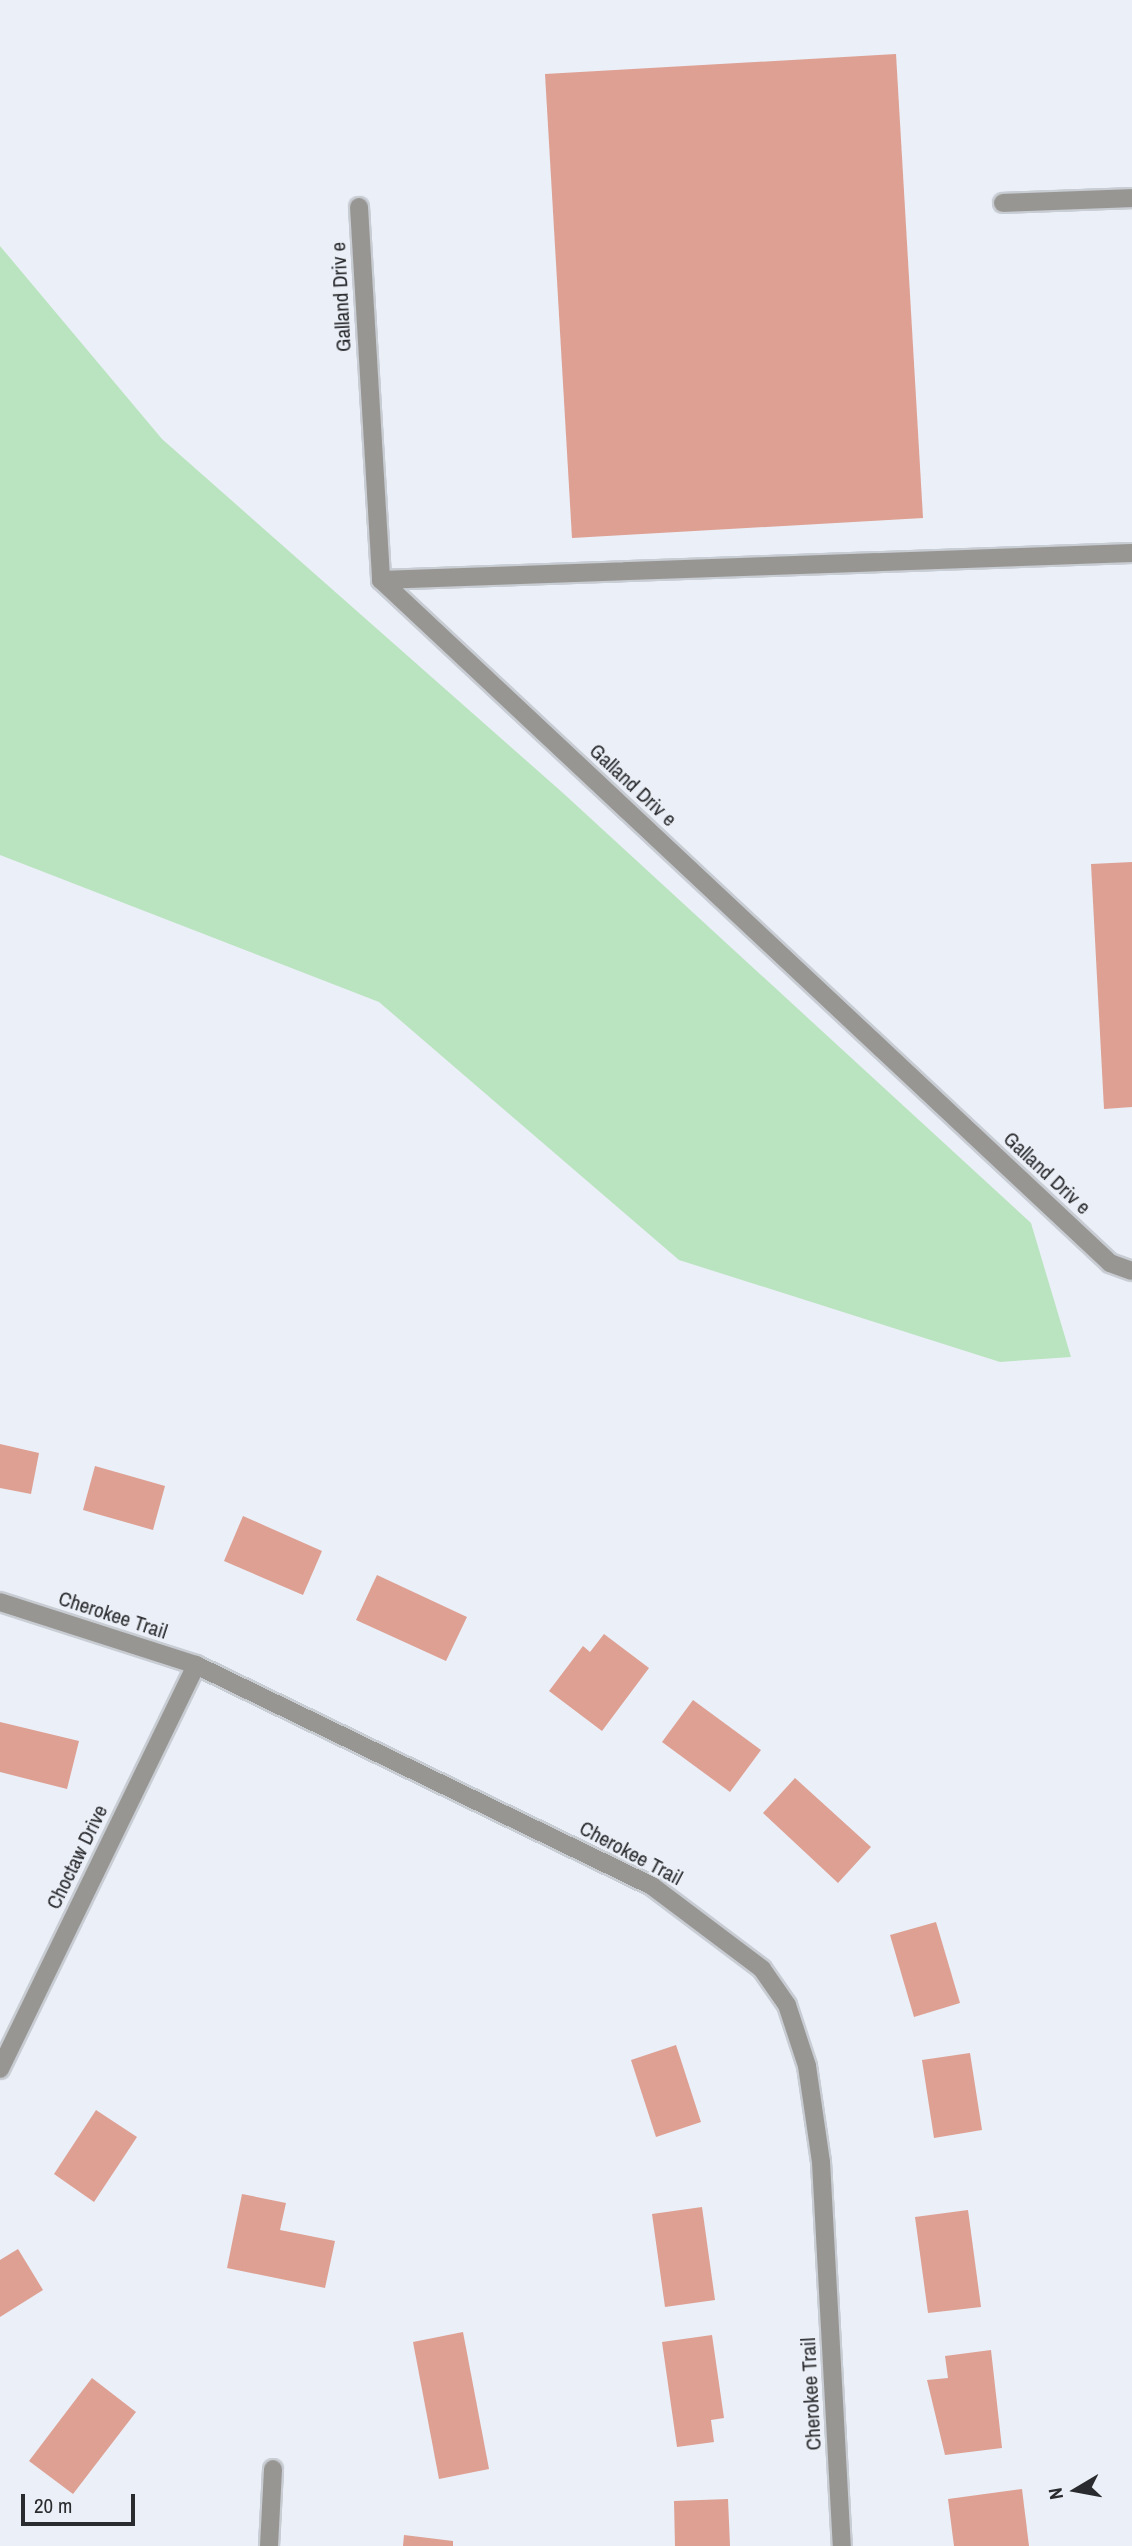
<!DOCTYPE html>
<html>
<head>
<meta charset="utf-8">
<style>
  body { margin:0 }
  #map { position:relative; width:1132px; height:2546px; overflow:hidden; background:#ebeff7; font-family:"Archivo Narrow",sans-serif }
  div>[style] { position:absolute }
  [style*='--x'] { left:calc(var(--x)*1px); top:calc(var(--y)*1px); width:calc(var(--w)*1px); rotate:calc(var(--a)*1deg) }
  .green>* { inset:0; background:#bae4c0 }
  .building>* { inset:0; background:#dda093 }
  .roads { filter:drop-shadow(2px 0 #c8ccd3) drop-shadow(-2px 0 #c8ccd3) drop-shadow(0 2px #c8ccd3) drop-shadow(0 -2px #c8ccd3) }
  .service>* { height:18px; margin:-9px; padding:0 9px; transform-origin:9px; border-radius:9px; background:#979693 }
  .minor>* { height:18px; margin:-9px; padding:0 9px; transform-origin:9px; border-radius:9px; background:#979693 }
  span { translate:-50% -50%; white-space:nowrap; text-align:center; line-height:1.15; -webkit-text-stroke:5px #ebeff7; paint-order:stroke }
  .street-label { font-size:21px; color:#2a2b2e }
  .north { position:absolute; left:1041px; top:2455px; width:70px; height:70px; -webkit-text-stroke:5px #ebeff7; paint-order:stroke; rotate:260deg; font-size:19px; font-weight:700; line-height:28px; text-align:center; color:#2a2b2e }
  .north::after { content:''; display:block; margin:auto; width:24px; height:32px; background:#2a2b2e; clip-path:polygon(50% 0,100% 100%,50% 72%,0 100%) }
  .scale { position:absolute; left:21px; top:2494px; width:114px; height:32px; box-sizing:border-box; border:4px solid #2a2b2e; border-top:0; padding-left:9px; font-size:21px; line-height:24px; white-space:nowrap; color:#2a2b2e; -webkit-text-stroke:5px #ebeff7; paint-order:stroke }
</style>
</head>
<body>
<div id="map">
  <div class="green">
    <div style="clip-path:polygon(0 246px,162px 439px,563px 793px,1031px 1223px,1071px 1357px,1000px 1362px,679px 1260px,379px 1002px,0 855px)"></div>
  </div>
  <div class="building">
    <div style="clip-path:polygon(896px 54px,923px 518px,572px 538px,545px 74px)"></div>
    <div style="clip-path:polygon(1132px 862px,1132px 1107px,1104px 1109px,1091px 864px)"></div>
    <div style="clip-path:polygon(0 1444px,39px 1453px,31px 1494px,0 1488px)"></div>
    <div style="clip-path:polygon(95px 1466px,165px 1486px,153px 1530px,83px 1510px)"></div>
    <div style="clip-path:polygon(243px 1516px,322px 1551px,303px 1595px,224px 1561px)"></div>
    <div style="clip-path:polygon(377px 1575px,467px 1617px,446px 1661px,356px 1620px)"></div>
    <div style="clip-path:polygon(604px 1634px,649px 1668px,602px 1731px,549px 1691px,583px 1646px,590px 1652px)"></div>
    <div style="clip-path:polygon(693px 1700px,761px 1750px,730px 1792px,662px 1742px)"></div>
    <div style="clip-path:polygon(0 1722px,79px 1741px,67px 1789px,0 1772px)"></div>
    <div style="clip-path:polygon(795px 1778px,871px 1847px,838px 1883px,763px 1813px)"></div>
    <div style="clip-path:polygon(936px 1922px,960px 2003px,914px 2017px,890px 1935px)"></div>
    <div style="clip-path:polygon(676px 2045px,701px 2122px,656px 2137px,631px 2060px)"></div>
    <div style="clip-path:polygon(970px 2053px,982px 2130px,934px 2138px,922px 2060px)"></div>
    <div style="clip-path:polygon(96px 2110px,137px 2137px,94px 2202px,54px 2174px)"></div>
    <div style="clip-path:polygon(242px 2194px,286px 2203px,280px 2230px,335px 2241px,325px 2288px,227px 2268px)"></div>
    <div style="clip-path:polygon(702px 2207px,715px 2300px,665px 2307px,652px 2214px)"></div>
    <div style="clip-path:polygon(968px 2210px,981px 2307px,928px 2313px,915px 2217px)"></div>
    <div style="clip-path:polygon(18px 2249px,43px 2290px,0 2317px,0 2260px)"></div>
    <div style="clip-path:polygon(463px 2332px,489px 2469px,439px 2479px,413px 2342px)"></div>
    <div style="clip-path:polygon(712px 2335px,724px 2418px,711px 2420px,714px 2442px,677px 2447px,662px 2342px)"></div>
    <div style="clip-path:polygon(991px 2350px,1002px 2448px,945px 2455px,927px 2380px,948px 2378px,945px 2356px)"></div>
    <div style="clip-path:polygon(92px 2378px,136px 2412px,73px 2494px,29px 2461px)"></div>
    <div style="clip-path:polygon(1022px 2489px,1029px 2546px,954px 2546px,948px 2499px)"></div>
    <div style="clip-path:polygon(728px 2499px,730px 2546px,675px 2546px,674px 2501px)"></div>
    <div style="clip-path:polygon(404px 2535px,453px 2541px,453px 2546px,403px 2546px)"></div>
  </div>
  <div class="roads">
    <div class="service">
      <div style="--x:1003;--y:203;--w:129;--a:-2.2"></div>
      <div style="--x:359;--y:207;--w:374;--a:86.6"></div>
      <div style="--x:381;--y:580;--w:999;--a:43.13"></div>
      <div style="--x:1110;--y:1263;--w:23;--a:20"></div>
      <div style="--x:381;--y:580;--w:751;--a:-2.06"></div>
    </div>
    <div class="minor">
      <div style="--x:0;--y:1602;--w:206;--a:17.8"></div>
      <div style="--x:196;--y:1665;--w:507;--a:25.86"></div>
      <div style="--x:652;--y:1886;--w:138;--a:37"></div>
      <div style="--x:762;--y:1969;--w:44;--a:55.2"></div>
      <div style="--x:787;--y:2005;--w:64;--a:71.8"></div>
      <div style="--x:807;--y:2066;--w:97;--a:81.7"></div>
      <div style="--x:821;--y:2162;--w:385;--a:86.9"></div>
      <div style="--x:0;--y:2069;--w:449;--a:-64.1"></div>
      <div style="--x:269;--y:2546;--w:77;--a:-87"></div>
    </div>
  </div>
  <div class="street-label">
    <span style="left:341px;top:297px;rotate:-93deg">Galland Driv e</span>
    <span style="left:633px;top:785px;rotate:43deg">Galland Driv e</span>
    <span style="left:1047px;top:1173px;rotate:43deg">Galland Driv e</span>
    <span style="left:113px;top:1615px;rotate:18deg">Cherokee Trail</span>
    <span style="left:631px;top:1853px;rotate:28deg">Cherokee Trail</span>
    <span style="left:77px;top:1857px;rotate:-64deg">Choctaw Drive</span>
    <span style="left:811px;top:2394px;rotate:-93deg">Cherokee Trail</span>
  </div>
  <div class="north">N</div>
  <div class="scale">20 m</div>
</div>
</body>
</html>
